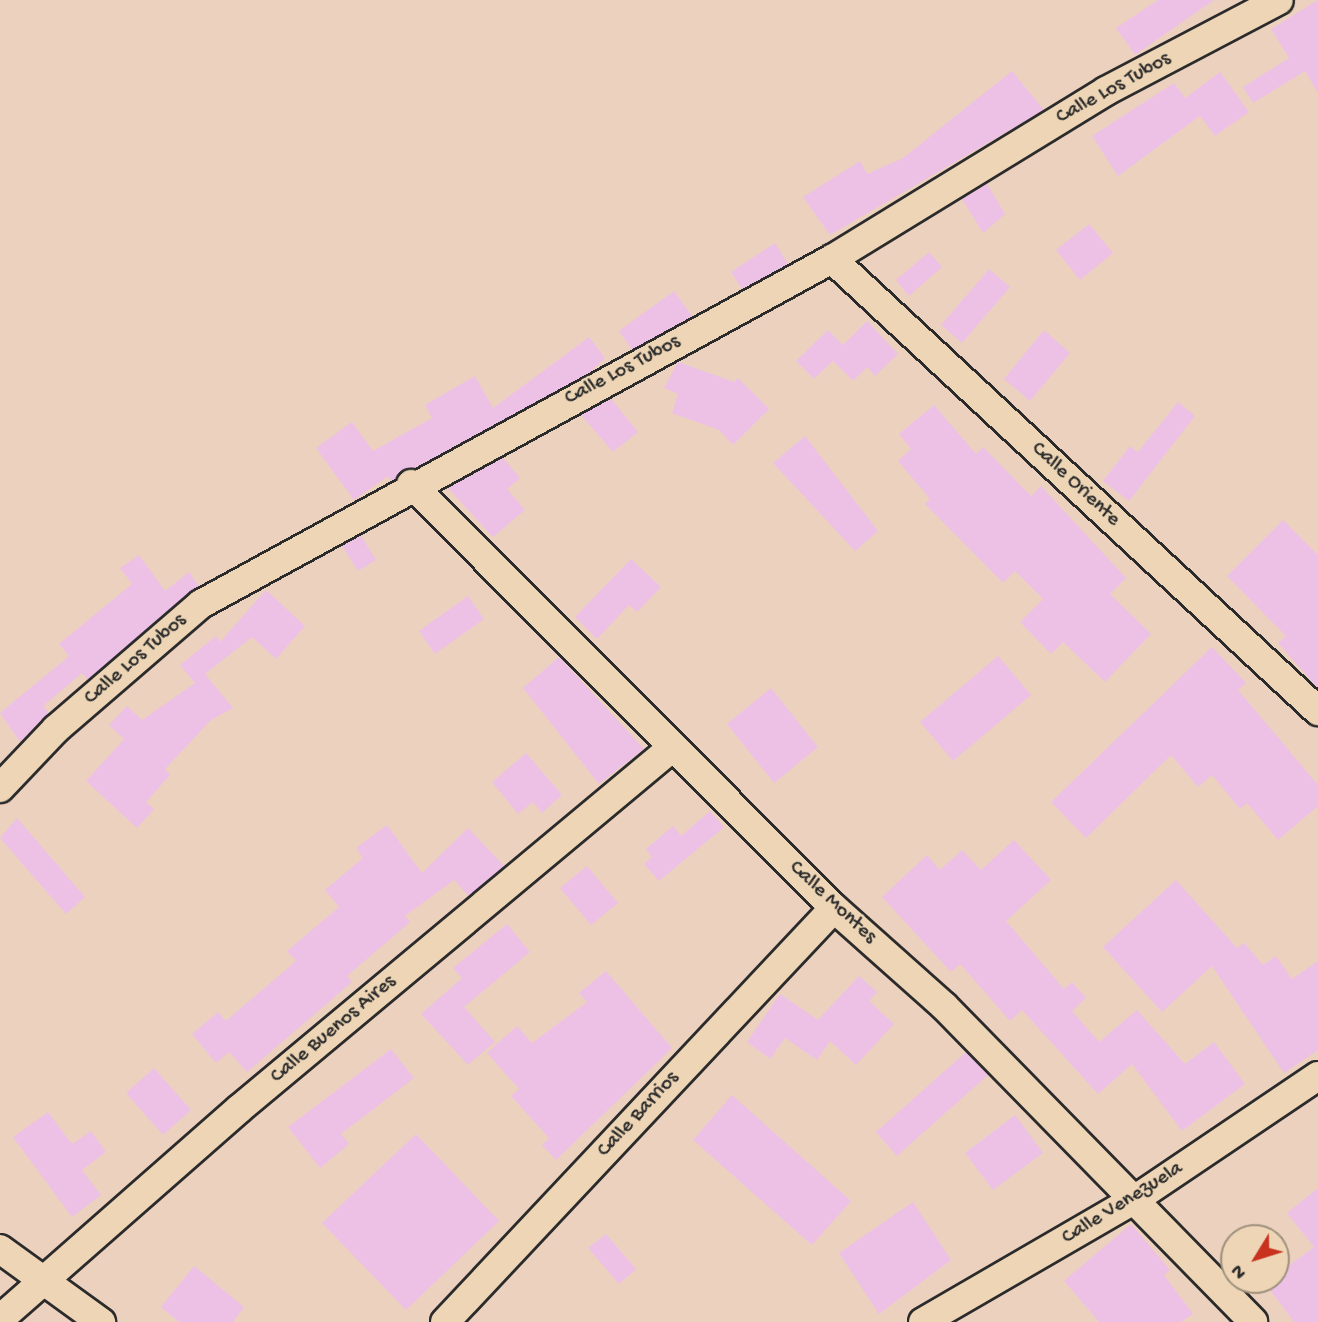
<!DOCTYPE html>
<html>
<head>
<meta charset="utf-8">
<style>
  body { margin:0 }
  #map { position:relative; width:1318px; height:1322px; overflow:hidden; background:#edd1bf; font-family:"Gochi Hand",sans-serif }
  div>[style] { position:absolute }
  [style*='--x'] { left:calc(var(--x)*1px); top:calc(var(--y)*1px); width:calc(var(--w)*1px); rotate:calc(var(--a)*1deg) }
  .building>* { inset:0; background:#edc0e6 }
  .roads { filter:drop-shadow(2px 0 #2b2b2b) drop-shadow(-2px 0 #2b2b2b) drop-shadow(0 2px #2b2b2b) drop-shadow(0 -2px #2b2b2b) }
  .street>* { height:28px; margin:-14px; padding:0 14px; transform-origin:14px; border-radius:14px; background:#edd5b5 }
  span { translate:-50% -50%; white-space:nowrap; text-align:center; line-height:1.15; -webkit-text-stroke:5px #edd5b5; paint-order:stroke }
  .street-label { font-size:21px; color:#2b2b2b }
  .north { position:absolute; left:1220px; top:1224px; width:70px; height:70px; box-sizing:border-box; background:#edd5b5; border:2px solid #9f917e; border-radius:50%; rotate:232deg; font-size:19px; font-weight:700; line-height:28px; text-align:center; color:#2b2b2b }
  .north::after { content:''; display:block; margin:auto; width:24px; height:32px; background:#c8321e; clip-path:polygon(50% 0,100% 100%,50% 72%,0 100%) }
</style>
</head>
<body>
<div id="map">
  <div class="building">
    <div style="clip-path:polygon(1158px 0,1214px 0,1135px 55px,1116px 28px)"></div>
    <div style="clip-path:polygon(1318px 0,1318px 93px,1305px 71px,1253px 103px,1243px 87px,1289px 58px,1271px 29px)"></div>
    <div style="clip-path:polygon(1012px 71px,1044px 110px,830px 235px,803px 197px,860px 161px,867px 174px,903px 158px)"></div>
    <div style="clip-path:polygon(1220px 72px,1249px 112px,1215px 136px,1200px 116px,1118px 176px,1092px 136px,1174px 83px,1185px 98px)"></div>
    <div style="clip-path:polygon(987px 184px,1005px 214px,983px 233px,962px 199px)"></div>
    <div style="clip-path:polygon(1089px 224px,1113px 253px,1080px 280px,1056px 250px)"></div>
    <div style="clip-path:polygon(775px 243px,788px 264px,742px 289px,731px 272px)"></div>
    <div style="clip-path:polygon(929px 252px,942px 267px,909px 296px,896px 280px)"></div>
    <div style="clip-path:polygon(989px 269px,1010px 287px,962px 343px,941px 325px)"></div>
    <div style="clip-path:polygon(674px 291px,692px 316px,632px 350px,619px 331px)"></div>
    <div style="clip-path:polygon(867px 321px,898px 354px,875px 376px,867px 367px,853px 381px,833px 361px,814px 379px,796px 361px,828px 330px,843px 345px)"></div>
    <div style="clip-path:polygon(1044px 330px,1070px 353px,1030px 401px,1004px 379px)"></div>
    <div style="clip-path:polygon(589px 337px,605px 358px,589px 373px,391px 481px,388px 476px,354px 500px,316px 448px,352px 422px,373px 451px,432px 418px,425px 405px,475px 376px,493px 408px)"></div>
    <div style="clip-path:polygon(678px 362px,734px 382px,738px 378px,769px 409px,733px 445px,719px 430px,672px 413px,678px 394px,664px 388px)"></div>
    <div style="clip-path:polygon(611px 399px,638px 432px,613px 452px,581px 415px)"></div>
    <div style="clip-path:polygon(1178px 402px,1195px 416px,1129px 501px,1103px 481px,1130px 446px,1138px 452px)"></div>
    <div style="clip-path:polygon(934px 405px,976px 454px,983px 447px,1031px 496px,1041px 486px,1126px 578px,1110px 594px,1151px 634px,1105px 682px,1063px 642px,1051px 654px,1020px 622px,1043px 599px,1015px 571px,1003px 583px,925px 504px,930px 499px,898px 461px,911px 449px,899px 434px)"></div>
    <div style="clip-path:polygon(805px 436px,878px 531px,855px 551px,773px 463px)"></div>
    <div style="clip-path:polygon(503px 458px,520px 478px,507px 489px,525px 510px,493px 537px,448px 488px)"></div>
    <div style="clip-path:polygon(1283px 520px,1318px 555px,1318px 688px,1278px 643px,1286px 636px,1227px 576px)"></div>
    <div style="clip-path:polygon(361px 536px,376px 560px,358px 571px,342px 546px)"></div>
    <div style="clip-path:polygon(139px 555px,165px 591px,189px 572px,199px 586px,88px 680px,82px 673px,43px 706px,49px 713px,20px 742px,0 713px,69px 656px,59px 644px,132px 584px,120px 568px)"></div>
    <div style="clip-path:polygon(631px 559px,661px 587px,637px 612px,629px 605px,597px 639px,575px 617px)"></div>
    <div style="clip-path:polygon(266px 590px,305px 626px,276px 659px,252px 637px,205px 674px,233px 708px,211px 720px,165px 769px,170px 775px,146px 802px,154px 809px,137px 828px,86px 781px,124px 739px,109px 725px,127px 706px,142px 720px,195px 683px,180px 665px,216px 636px,220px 642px)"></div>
    <div style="clip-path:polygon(468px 596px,484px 619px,435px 654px,419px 631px)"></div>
    <div style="clip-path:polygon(1212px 647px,1246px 683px,1238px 690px,1318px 785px,1318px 806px,1278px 840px,1247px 803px,1240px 809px,1212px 775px,1198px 787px,1171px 755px,1086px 838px,1051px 802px)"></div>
    <div style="clip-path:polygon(998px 656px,1031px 695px,953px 761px,920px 722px)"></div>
    <div style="clip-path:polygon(559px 657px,644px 749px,599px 784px,523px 688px)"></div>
    <div style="clip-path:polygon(771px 688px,818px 747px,774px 783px,727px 724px)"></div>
    <div style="clip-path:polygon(526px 753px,562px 795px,542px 813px,533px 802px,518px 814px,492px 782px)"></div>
    <div style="clip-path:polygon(710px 811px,724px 827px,659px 881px,644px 864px,652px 857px,646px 849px,673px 826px,681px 836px)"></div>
    <div style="clip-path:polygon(17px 818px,85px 897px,66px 914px,0 838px)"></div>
    <div style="clip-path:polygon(387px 825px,422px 873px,468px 828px,504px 866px,469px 896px,454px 880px,405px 916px,410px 922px,347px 976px,352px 982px,247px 1072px,229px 1052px,216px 1063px,192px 1034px,218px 1012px,226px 1021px,296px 961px,287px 951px,339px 907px,325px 890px,363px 858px,356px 848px)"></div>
    <div style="clip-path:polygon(1014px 840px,1051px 880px,1006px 921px,1064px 989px,1072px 982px,1086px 998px,1072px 1011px,1099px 1042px,1137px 1010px,1185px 1064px,1214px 1042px,1245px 1084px,1182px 1131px,1132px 1064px,1098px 1094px,1022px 1010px,1010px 1021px,960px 964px,951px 972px,882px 897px,927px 855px,940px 870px,962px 850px,981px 870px)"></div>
    <div style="clip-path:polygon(587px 866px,618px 903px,591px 925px,560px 888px)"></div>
    <div style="clip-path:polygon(1176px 880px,1237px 948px,1244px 943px,1263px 965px,1276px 956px,1292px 979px,1318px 961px,1318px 1050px,1284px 1073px,1212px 966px,1162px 1012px,1103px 947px)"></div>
    <div style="clip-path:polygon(507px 924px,530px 952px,464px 1007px,495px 1042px,468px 1065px,421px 1014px,462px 978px,453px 968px)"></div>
    <div style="clip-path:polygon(606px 971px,672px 1048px,556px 1160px,542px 1145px,549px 1138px,511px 1096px,519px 1089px,487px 1053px,517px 1026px,532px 1043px,587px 1002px,579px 993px)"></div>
    <div style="clip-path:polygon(859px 976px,877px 992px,869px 1001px,894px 1024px,856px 1065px,830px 1041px,817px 1060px,785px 1038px,770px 1059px,747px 1042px,780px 994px,818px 1020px)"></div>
    <div style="clip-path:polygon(391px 1049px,414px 1078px,341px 1134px,349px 1144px,320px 1168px,288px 1127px)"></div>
    <div style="clip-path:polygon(966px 1052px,988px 1075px,897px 1156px,876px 1132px)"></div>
    <div style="clip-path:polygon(154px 1068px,191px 1110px,163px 1135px,126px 1093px)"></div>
    <div style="clip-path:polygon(732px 1095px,851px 1201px,812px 1245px,693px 1140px)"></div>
    <div style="clip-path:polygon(48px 1112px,72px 1144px,91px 1131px,106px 1152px,82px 1170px,101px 1195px,72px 1217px,13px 1137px)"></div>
    <div style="clip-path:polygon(1015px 1115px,1043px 1153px,993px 1190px,965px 1153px)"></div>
    <div style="clip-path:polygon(416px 1134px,499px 1221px,406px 1310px,322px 1223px)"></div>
    <div style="clip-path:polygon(1318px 1188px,1318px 1322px,1294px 1322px,1265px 1283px,1314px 1247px,1287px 1213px)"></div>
    <div style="clip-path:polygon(913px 1202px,951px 1260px,879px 1314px,839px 1253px)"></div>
    <div style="clip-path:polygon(1131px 1224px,1170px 1270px,1164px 1275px,1193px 1314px,1181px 1322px,1099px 1322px,1064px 1281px)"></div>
    <div style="clip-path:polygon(606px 1234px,636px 1269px,619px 1284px,588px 1248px)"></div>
    <div style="clip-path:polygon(194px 1266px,244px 1307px,233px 1322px,179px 1322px,161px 1307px)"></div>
  </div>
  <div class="roads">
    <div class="street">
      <div style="--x:832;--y:259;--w:664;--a:42.92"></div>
      <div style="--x:411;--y:484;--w:599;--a:45.07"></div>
      <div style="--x:834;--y:908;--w:147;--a:41.7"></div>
      <div style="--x:944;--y:1006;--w:442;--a:45.6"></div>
      <div style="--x:0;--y:788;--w:81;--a:-46.5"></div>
      <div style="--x:56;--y:729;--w:191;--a:-40.8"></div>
      <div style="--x:201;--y:604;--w:719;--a:-28.67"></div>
      <div style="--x:832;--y:259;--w:321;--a:-31.5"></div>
      <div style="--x:1106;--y:91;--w:195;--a:-27.7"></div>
      <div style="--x:0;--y:1249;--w:125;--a:35.9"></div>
      <div style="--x:0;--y:1319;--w:318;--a:-41.3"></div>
      <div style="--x:239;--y:1109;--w:565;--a:-39.83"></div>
      <div style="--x:445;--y:1322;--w:568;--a:-46.78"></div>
      <div style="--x:923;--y:1322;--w:247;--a:-30.1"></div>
      <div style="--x:1137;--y:1198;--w:218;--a:-34"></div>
    </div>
  </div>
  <div class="street-label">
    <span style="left:1114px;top:89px;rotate:-29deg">Calle Los Tubos</span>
    <span style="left:623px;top:371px;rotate:-28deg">Calle Los Tubos</span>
    <span style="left:1075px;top:485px;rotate:43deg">Calle Oriente</span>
    <span style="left:136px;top:660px;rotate:-41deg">Calle Los Tubos</span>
    <span style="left:832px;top:903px;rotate:43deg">Calle Montes</span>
    <span style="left:334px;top:1030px;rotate:-40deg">Calle Buenos Aires</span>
    <span style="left:639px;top:1115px;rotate:-47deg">Calle Barrios</span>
    <span style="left:1123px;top:1204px;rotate:-32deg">Calle Venezuela</span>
  </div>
  <div class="north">N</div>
</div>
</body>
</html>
